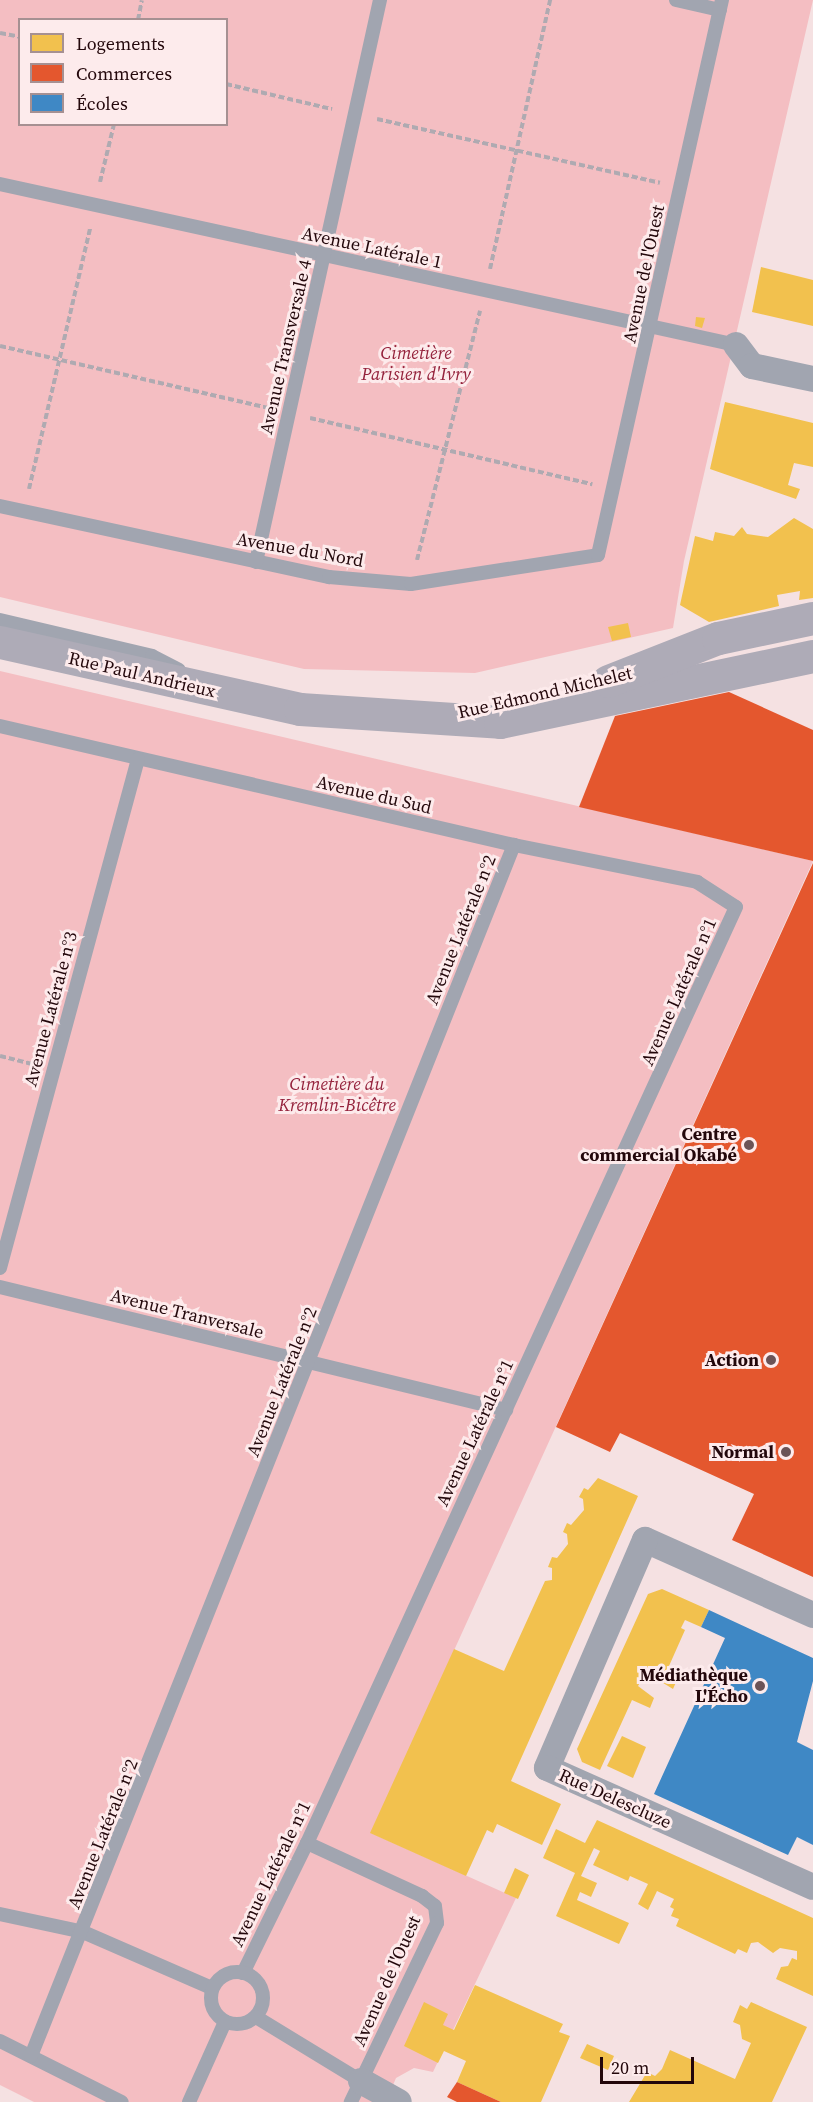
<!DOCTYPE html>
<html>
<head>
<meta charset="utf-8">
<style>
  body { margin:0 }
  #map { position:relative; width:813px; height:2102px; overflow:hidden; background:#f5e1e2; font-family:"Source Serif 4",serif }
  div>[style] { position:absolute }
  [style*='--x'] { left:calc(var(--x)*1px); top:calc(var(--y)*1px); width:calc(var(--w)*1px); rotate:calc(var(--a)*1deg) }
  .green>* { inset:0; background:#f4bec2 }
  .homes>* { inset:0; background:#f2c14e }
  .shops>* { inset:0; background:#e4572e }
  .schools>* { inset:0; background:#3f88c5 }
  .path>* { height:4px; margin-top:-2px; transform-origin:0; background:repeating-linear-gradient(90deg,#afaab1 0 6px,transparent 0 9px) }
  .lane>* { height:14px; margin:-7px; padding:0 7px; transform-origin:7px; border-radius:7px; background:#a1a5b0 }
  .lane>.ring { margin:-7px; padding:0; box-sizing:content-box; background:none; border:14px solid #a1a5b0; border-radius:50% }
  .street>* { height:26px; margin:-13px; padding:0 13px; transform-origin:13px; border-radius:13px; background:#a1a5b0 }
  .secondary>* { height:33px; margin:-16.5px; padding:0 16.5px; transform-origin:16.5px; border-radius:16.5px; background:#aeabb7 }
  .dots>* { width:16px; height:16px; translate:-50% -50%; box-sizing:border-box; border:3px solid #fdebec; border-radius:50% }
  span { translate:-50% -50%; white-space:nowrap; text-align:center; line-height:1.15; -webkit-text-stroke:6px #fdebec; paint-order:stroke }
  .street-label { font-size:18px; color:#23070b }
  .park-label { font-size:18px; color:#95223c; font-style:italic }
  .poi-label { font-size:18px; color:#23070b; font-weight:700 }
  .right { translate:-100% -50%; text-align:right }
  .legend { position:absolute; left:18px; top:18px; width:210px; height:108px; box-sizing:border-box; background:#fdebec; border:2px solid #a69092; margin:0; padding:8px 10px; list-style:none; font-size:18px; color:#23070b }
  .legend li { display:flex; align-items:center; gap:12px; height:30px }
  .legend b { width:30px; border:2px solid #a69092 }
  .scale { position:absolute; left:600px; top:2057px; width:94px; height:27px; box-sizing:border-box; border:3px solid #23070b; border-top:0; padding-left:8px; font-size:18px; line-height:21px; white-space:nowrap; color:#23070b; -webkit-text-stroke:4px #fdebec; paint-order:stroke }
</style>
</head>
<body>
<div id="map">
  <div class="green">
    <div style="clip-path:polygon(evenodd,0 0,813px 0,684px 561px,673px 628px,475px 673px,304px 669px,0 597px,0 0,20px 20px,226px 20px,226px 124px,20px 124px,20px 20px)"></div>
    <div style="clip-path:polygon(0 671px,813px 861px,371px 1833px,516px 1898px,433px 2072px,414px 2068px,396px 2078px,386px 2102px,34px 2102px,0 2085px)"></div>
  </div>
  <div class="homes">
    <div style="clip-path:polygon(761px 267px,813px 280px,813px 326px,752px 312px)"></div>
    <div style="clip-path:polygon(696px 317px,705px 318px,702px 328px,695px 326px)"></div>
    <div style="clip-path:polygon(725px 402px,813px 423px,813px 467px,794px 463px,788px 485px,800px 489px,796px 499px,710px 469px)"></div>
    <div style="clip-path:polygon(794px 518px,813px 529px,813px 598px,799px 600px,800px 591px,777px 595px,779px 606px,709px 622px,680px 605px,695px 536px,713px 541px,715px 532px,734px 536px,742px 527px,747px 534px,768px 537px)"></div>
    <div style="clip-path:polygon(628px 623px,631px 637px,612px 641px,608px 627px)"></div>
    <div style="clip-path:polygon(598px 1478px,638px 1496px,511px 1781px,561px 1804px,542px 1845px,497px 1824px,493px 1833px,487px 1830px,466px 1876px,370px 1833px,454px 1649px,504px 1671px,545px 1581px,552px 1580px,552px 1568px,548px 1567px,552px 1557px,557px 1558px,568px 1544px,567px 1534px,563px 1532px,567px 1523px,571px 1525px,584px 1510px,583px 1499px,579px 1497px,584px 1488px,588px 1490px)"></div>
    <div style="clip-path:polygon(662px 1589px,709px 1610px,701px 1627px,685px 1620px,681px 1628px,685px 1630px,665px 1675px,677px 1680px,673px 1689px,650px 1675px,652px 1669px,648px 1667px,643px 1677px,647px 1679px,645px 1683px,641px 1681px,638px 1686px,654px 1698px,650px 1708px,632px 1700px,600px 1770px,582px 1762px,577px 1749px,648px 1594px)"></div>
    <div style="clip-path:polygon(622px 1736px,646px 1747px,633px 1778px,607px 1766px)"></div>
    <div style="clip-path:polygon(597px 1820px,813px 1918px,813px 1996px,776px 1979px,781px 1967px,788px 1966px,792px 1958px,797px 1960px,797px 1951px,780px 1948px,773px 1953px,758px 1942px,751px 1943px,747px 1953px,738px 1949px,735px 1954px,676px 1926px,679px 1919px,671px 1916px,674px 1909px,670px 1907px,674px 1899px,657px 1891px,648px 1910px,638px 1904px,648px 1884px,630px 1876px,628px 1881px,593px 1865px,600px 1851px,594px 1848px,581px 1876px,597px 1883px,591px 1897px,580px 1892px,577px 1900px,629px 1923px,619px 1944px,556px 1916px,575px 1873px,543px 1858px,556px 1829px,585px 1843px)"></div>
    <div style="clip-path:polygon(515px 1868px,529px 1875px,518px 1899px,504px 1893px)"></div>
    <div style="clip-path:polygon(475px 1985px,563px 2024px,559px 2032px,570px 2036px,541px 2102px,501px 2102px,457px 2082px,466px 2061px,444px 2051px,438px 2063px,404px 2046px,424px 2002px,448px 2014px,443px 2025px,454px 2030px)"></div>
    <div style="clip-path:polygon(751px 2002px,807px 2027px,772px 2102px,629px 2102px,647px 2072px,655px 2076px,662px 2069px,670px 2050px,735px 2079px,751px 2043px,742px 2039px,740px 2025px,733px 2022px,740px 2005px,747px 2009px)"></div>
    <div style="clip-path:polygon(587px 2044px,614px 2056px,608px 2070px,580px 2058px)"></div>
  </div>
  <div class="shops">
    <div style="clip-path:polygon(729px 692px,813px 730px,813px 861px,579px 807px,615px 716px)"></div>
    <div style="clip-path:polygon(813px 863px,813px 1577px,732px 1540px,754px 1494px,620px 1433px,610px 1452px,556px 1427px)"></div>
    <div style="clip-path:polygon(457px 2082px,501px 2102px,457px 2102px,447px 2097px)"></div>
  </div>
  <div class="schools">
    <div style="clip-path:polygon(709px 1610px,813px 1658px,813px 1681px,797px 1742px,813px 1750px,813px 1845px,797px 1837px,788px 1855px,654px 1794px,725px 1638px,701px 1627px)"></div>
  </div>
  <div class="path">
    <div style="--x:138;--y:20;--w:20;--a:-79"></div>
    <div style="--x:0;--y:33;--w:20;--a:11"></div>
    <div style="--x:226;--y:84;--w:109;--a:13.3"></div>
    <div style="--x:377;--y:119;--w:290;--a:12.7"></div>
    <div style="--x:100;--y:182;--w:60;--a:-76.4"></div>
    <div style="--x:490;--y:269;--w:276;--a:-77.4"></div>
    <div style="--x:0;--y:346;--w:275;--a:13"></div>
    <div style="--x:310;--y:418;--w:290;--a:13.2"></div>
    <div style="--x:29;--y:489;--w:268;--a:-76.8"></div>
    <div style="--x:417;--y:560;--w:257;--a:-75.8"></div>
    <div style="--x:0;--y:1056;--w:32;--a:14"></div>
  </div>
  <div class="lane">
    <div style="--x:676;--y:0;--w:45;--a:12.8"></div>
    <div style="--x:0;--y:184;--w:753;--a:12.34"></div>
    <div style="--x:0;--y:506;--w:337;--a:12.2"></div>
    <div style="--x:329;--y:577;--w:82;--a:4.9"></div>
    <div style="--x:411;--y:584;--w:189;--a:-8.8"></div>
    <div style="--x:598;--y:555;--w:569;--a:-77.41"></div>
    <div style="--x:256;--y:562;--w:576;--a:-77.56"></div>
    <div style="--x:0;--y:620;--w:156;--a:13.3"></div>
    <div style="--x:152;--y:656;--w:30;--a:27"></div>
    <div style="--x:0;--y:726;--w:528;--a:13.04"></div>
    <div style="--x:514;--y:845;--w:187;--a:11.4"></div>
    <div style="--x:697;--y:882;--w:46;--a:32.7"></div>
    <div style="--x:736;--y:907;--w:1030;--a:114.62"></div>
    <div style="--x:307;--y:1843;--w:145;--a:116.2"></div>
    <div style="--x:0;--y:1268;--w:527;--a:-74.83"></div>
    <div style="--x:0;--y:1287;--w:521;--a:13.66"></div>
    <div style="--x:307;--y:1843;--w:127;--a:24.7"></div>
    <div style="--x:422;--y:1896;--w:16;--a:38"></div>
    <div style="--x:435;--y:1906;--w:17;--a:83"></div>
    <div style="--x:437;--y:1923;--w:199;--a:115.7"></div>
    <div style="--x:0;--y:1914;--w:85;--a:12.2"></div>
    <div style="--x:83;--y:1932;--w:141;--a:23.5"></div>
    <div class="ring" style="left:211px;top:1972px;width:38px;height:38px"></div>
    <div style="--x:256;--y:2017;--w:123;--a:31.4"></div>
    <div style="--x:0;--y:2041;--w:136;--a:26.6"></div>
    <div style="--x:31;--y:2056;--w:1304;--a:-68.26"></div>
    <div style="--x:189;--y:2102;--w:88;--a:-65.8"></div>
  </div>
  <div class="street">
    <div style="--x:736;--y:345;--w:26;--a:53"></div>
    <div style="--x:752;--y:366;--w:62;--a:12"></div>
    <div style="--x:813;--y:1615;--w:184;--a:-155.9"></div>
    <div style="--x:645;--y:1540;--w:248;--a:113.3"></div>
    <div style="--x:547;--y:1768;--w:291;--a:24.1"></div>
    <div style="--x:361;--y:2081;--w:43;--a:28.9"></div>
  </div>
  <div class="secondary">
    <div style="--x:0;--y:642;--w:307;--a:12.6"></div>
    <div style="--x:300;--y:709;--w:200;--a:3.7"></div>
    <div style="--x:500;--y:722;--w:320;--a:-11.9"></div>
    <div style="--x:608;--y:681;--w:118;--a:-21.4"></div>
    <div style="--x:718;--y:638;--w:97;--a:-11.9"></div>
  </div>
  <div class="dots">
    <div style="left:749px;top:1145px;background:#6c5356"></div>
    <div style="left:771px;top:1360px;background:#6c5356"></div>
    <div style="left:786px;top:1452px;background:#6c5356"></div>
    <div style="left:760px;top:1686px;background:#6c5356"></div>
  </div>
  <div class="street-label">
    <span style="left:372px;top:248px;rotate:12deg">Avenue Latérale 1</span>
    <span style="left:644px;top:274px;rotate:-78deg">Avenue de l'Ouest</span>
    <span style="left:286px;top:347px;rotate:-77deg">Avenue Transversale 4</span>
    <span style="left:300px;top:550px;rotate:10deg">Avenue du Nord</span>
    <span style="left:142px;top:675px;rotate:13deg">Rue Paul Andrieux</span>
    <span style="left:545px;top:693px;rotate:-13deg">Rue Edmond Michelet</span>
    <span style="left:374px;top:795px;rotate:13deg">Avenue du Sud</span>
    <span style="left:461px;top:930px;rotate:-68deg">Avenue Latérale n°2</span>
    <span style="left:679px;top:992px;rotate:-66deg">Avenue Latérale n°1</span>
    <span style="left:51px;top:1009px;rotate:-75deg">Avenue Latérale n°3</span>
    <span style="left:187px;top:1314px;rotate:14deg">Avenue Tranversale</span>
    <span style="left:282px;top:1382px;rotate:-68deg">Avenue Latérale n°2</span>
    <span style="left:475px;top:1433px;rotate:-65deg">Avenue Latérale n°1</span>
    <span style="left:615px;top:1799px;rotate:24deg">Rue Delescluze</span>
    <span style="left:103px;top:1834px;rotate:-68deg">Avenue Latérale n°2</span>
    <span style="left:271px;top:1874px;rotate:-64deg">Avenue Latérale n°1</span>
    <span style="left:387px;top:1981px;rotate:-66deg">Avenue de l'Ouest</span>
  </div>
  <div class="park-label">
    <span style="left:416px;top:364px">Cimetière<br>Parisien d'Ivry</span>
    <span style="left:337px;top:1095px">Cimetière du<br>Kremlin-Bicêtre</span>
  </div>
  <div class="poi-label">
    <span class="right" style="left:737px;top:1145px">Centre<br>commercial Okabé</span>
    <span class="right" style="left:759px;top:1360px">Action</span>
    <span class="right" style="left:774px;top:1452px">Normal</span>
    <span class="right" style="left:748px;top:1686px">Médiathèque<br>L'Écho</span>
  </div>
  <ul class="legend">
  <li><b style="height:16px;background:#f2c14e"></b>Logements</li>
  <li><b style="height:16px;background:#e4572e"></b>Commerces</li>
  <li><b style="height:16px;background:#3f88c5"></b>Écoles</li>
  </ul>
  <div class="scale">20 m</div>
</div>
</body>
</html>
